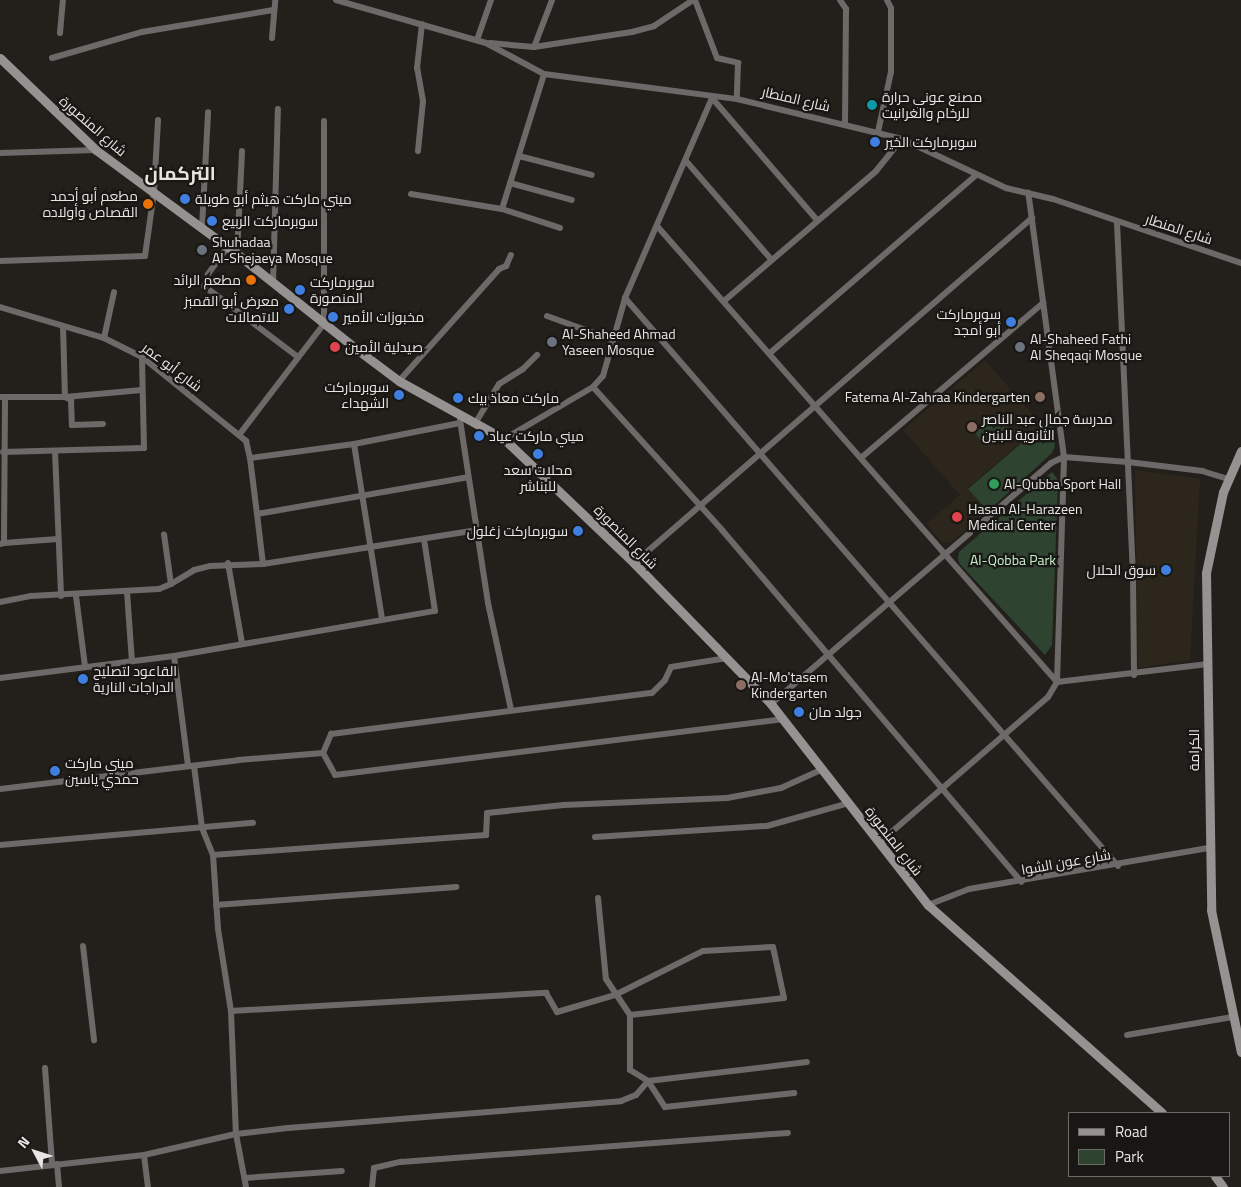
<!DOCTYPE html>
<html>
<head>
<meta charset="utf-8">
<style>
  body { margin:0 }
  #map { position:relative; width:1241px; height:1187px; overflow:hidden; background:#23201c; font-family:"Titillium Web",Cairo,sans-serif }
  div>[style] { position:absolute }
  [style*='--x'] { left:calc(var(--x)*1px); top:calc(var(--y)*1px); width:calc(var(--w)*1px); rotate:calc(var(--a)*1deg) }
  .built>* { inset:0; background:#2c261c }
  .green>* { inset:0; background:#2e4431 }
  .minor>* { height:6px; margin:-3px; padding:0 3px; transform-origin:3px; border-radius:3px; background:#6c6968 }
  .secondary>* { height:9px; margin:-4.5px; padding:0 4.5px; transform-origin:4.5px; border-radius:4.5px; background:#979292 }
  .dots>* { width:14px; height:14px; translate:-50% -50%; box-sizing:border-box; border:2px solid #191713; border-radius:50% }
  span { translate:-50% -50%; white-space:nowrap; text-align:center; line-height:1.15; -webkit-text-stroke:4.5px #191713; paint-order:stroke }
  .poi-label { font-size:14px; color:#e8e6e4 }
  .left { translate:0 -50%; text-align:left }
  .right { translate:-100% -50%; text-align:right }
  .street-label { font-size:14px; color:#e8e6e4 }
  .park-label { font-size:14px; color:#c3f2c8 }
  .district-label { font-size:19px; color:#e7e3dd; font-weight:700 }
  .legend { position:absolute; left:1068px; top:1112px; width:162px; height:65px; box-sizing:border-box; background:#191713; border:1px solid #6c6a67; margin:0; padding:6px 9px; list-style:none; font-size:15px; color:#e8e6e4 }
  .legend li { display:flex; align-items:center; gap:10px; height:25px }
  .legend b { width:25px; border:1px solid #6c6a67 }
  .north { position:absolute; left:10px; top:1127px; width:50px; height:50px; -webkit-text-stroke:4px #191713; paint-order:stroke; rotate:310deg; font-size:14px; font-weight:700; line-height:20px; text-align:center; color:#e8e6e4 }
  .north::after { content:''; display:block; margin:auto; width:18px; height:22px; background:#e8e6e4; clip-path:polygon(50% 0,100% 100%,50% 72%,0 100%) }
</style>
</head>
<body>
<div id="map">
  <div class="built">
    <div style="clip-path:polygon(985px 360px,1041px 424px,968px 488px,988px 511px,950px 543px,942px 542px,926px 524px,960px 495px,903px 430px)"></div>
    <div style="clip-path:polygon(1135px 470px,1200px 479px,1190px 660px,1138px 668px)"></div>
  </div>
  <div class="green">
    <div style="clip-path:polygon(999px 412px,1010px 425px,985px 446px,975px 433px)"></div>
    <div style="clip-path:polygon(1053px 416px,1055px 446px,1052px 453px,988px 511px,968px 489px)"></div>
    <div style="clip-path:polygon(1052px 472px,1058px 480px,1052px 645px,1045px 655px,959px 563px,958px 558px,959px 552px)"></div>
  </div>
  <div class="minor">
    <div style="--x:336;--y:0;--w:156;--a:16"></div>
    <div style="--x:486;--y:43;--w:66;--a:28.1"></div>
    <div style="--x:544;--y:74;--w:195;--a:7.4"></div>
    <div style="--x:737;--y:99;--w:170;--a:13.6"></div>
    <div style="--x:902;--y:139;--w:115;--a:25.2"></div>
    <div style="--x:1006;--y:188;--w:48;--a:13.2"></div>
    <div style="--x:1053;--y:199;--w:199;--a:18.8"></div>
    <div style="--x:695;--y:0;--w:62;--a:69.2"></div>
    <div style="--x:717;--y:58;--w:22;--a:13"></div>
    <div style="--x:738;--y:63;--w:36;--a:92"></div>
    <div style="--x:840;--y:0;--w:11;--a:56"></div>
    <div style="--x:846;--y:9;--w:114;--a:90.5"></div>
    <div style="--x:60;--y:33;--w:33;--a:-85"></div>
    <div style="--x:272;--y:38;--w:38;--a:-85"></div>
    <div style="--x:477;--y:40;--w:42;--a:-70.7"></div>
    <div style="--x:490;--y:43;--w:44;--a:5.2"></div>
    <div style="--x:534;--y:47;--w:99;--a:-8.7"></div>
    <div style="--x:632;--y:32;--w:23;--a:-15"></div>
    <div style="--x:654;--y:26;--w:47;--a:-33.7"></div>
    <div style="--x:534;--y:47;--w:50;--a:-69"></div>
    <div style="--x:52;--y:58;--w:94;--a:-16.1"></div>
    <div style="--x:142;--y:32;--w:133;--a:-9.5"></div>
    <div style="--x:878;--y:132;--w:61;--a:-77.8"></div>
    <div style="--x:891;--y:72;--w:64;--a:-90"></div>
    <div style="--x:891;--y:8;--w:9;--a:-117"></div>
    <div style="--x:418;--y:151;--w:50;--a:-84.3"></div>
    <div style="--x:423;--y:101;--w:34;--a:-100"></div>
    <div style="--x:417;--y:68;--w:44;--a:-83.5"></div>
    <div style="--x:0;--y:153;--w:96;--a:-1.8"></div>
    <div style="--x:519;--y:156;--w:75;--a:14.6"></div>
    <div style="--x:686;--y:161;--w:130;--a:49.1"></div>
    <div style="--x:510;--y:183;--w:64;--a:15.3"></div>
    <div style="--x:411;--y:194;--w:92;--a:9.4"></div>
    <div style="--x:502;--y:209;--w:141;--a:-72.7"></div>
    <div style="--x:502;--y:209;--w:61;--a:18.1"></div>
    <div style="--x:1117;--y:223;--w:353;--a:87.4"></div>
    <div style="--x:1133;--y:576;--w:99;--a:89.4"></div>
    <div style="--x:657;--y:226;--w:607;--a:48.74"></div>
    <div style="--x:202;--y:228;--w:116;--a:-87"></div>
    <div style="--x:237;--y:254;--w:103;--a:-87.2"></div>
    <div style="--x:0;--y:261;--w:145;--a:-2"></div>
    <div style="--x:145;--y:256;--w:65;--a:-82"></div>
    <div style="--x:154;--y:192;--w:72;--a:-86.8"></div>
    <div style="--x:208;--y:274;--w:32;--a:-54"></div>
    <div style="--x:273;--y:284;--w:175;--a:-88.4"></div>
    <div style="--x:204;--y:286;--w:118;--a:37.1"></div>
    <div style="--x:625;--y:298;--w:752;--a:49.04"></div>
    <div style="--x:724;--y:301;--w:200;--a:-40.5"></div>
    <div style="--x:876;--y:171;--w:41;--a:-50.9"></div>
    <div style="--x:0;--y:307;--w:109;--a:16.6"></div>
    <div style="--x:104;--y:338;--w:42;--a:26.6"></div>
    <div style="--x:142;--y:357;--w:134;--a:38.9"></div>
    <div style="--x:246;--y:441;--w:17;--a:77"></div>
    <div style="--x:547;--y:316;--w:70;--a:20"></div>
    <div style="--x:63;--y:326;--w:71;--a:88.4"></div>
    <div style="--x:65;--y:397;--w:7;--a:27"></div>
    <div style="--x:71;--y:400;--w:25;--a:88"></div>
    <div style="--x:72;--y:425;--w:31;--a:-2"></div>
    <div style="--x:104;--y:338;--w:47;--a:-77.7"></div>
    <div style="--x:770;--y:353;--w:272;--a:-40.8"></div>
    <div style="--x:399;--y:381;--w:150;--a:-48.2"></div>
    <div style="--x:499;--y:269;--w:8;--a:-23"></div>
    <div style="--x:506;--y:266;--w:12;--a:-66"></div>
    <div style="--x:593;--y:387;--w:193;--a:47.9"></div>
    <div style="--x:722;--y:530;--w:462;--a:49.6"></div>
    <div style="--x:0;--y:397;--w:65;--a:0"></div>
    <div style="--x:65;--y:397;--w:77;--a:-5.2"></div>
    <div style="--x:460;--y:420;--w:185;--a:81.3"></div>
    <div style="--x:488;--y:603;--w:108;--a:77.8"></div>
    <div style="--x:476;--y:422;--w:44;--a:-58.8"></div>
    <div style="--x:499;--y:384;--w:28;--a:-32"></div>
    <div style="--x:523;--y:369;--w:20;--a:-45"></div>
    <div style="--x:460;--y:423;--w:108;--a:168.8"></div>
    <div style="--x:354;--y:444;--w:105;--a:172.3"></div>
    <div style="--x:250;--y:458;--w:56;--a:82.9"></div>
    <div style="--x:257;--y:514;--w:214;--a:-9.9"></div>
    <div style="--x:239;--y:435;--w:140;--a:-52.6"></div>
    <div style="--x:324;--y:324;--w:203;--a:-90"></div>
    <div style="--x:504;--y:439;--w:103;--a:-30.3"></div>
    <div style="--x:593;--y:387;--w:15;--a:-48"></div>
    <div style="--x:603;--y:376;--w:81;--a:-74.2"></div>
    <div style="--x:625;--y:298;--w:218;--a:-66.5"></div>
    <div style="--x:712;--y:98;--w:160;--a:49.3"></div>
    <div style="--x:354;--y:444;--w:177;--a:80.9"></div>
    <div style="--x:55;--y:451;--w:145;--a:87.6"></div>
    <div style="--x:3;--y:452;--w:141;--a:-1.6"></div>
    <div style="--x:144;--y:448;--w:91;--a:-91.3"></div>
    <div style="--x:862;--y:457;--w:238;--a:-40.4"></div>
    <div style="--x:257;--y:514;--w:50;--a:83.2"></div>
    <div style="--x:4;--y:543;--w:54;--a:-4.2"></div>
    <div style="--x:0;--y:544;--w:4;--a:-14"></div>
    <div style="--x:4;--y:543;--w:146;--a:-89.6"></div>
    <div style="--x:228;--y:563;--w:81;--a:80.1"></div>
    <div style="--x:634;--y:563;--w:527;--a:-40.92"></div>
    <div style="--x:171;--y:584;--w:27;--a:-31"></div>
    <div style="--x:194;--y:570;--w:16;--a:-14"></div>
    <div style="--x:210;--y:566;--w:53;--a:-2.2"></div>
    <div style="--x:263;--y:564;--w:217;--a:-9"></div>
    <div style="--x:127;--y:592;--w:69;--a:85.9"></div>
    <div style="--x:76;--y:596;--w:71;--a:82.7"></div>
    <div style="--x:0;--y:602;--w:32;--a:-11"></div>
    <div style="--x:31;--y:596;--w:128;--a:-3.1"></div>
    <div style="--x:159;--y:589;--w:13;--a:-23"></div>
    <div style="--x:171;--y:584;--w:50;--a:-98"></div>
    <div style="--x:174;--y:656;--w:111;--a:82.7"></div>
    <div style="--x:0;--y:678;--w:175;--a:-7.2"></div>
    <div style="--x:174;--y:656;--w:265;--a:-9.8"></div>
    <div style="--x:435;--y:611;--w:73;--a:-98.7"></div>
    <div style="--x:1057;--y:682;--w:152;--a:-6.8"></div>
    <div style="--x:771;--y:704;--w:369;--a:-40.7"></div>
    <div style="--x:1051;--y:463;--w:14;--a:-25"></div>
    <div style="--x:1064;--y:457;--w:64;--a:4.5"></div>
    <div style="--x:1128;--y:462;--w:75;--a:6.9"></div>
    <div style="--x:1202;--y:471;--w:27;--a:17"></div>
    <div style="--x:323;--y:753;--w:21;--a:-67"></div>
    <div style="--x:331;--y:734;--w:324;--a:-7.3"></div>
    <div style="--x:652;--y:693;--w:18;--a:-45"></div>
    <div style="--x:665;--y:680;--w:14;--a:-65"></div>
    <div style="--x:671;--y:667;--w:57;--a:-9.1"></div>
    <div style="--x:194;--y:766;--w:63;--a:82.6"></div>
    <div style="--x:202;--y:828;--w:29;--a:68"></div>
    <div style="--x:213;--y:855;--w:74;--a:86.1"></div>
    <div style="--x:218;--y:929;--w:83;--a:81"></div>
    <div style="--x:231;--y:1011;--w:123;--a:87.7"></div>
    <div style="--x:236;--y:1134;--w:54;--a:79.3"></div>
    <div style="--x:0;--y:789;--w:240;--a:-6.9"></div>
    <div style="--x:238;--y:760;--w:85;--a:-4.7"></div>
    <div style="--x:323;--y:753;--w:25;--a:61"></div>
    <div style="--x:335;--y:775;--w:451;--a:-7.1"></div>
    <div style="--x:595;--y:837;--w:172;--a:-3.7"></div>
    <div style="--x:767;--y:826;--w:82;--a:-15.6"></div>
    <div style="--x:880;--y:842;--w:222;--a:-40.8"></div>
    <div style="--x:1048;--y:697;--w:17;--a:-59"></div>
    <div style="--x:1057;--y:682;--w:225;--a:-88.2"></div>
    <div style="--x:1064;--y:457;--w:267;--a:-97.7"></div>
    <div style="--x:0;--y:845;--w:254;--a:-5"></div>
    <div style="--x:213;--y:855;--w:274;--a:-4.2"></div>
    <div style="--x:486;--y:835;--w:22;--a:-87"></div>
    <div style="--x:487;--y:813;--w:77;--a:-5.9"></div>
    <div style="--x:564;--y:805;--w:163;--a:-2.5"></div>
    <div style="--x:727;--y:798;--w:55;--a:-10.5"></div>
    <div style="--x:781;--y:788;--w:46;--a:-24.3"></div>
    <div style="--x:598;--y:898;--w:81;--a:84.4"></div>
    <div style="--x:606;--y:979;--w:43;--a:56.3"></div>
    <div style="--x:630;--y:1015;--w:55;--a:90"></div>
    <div style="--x:630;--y:1070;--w:21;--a:31"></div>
    <div style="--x:648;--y:1081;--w:31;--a:57"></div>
    <div style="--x:665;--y:1107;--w:130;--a:-6.2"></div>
    <div style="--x:216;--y:905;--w:241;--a:-4.3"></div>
    <div style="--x:928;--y:905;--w:44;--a:-21.3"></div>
    <div style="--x:969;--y:889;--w:243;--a:-9.7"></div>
    <div style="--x:83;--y:946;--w:95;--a:83.3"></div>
    <div style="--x:231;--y:1011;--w:316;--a:-3.3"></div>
    <div style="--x:546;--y:993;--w:22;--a:60"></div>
    <div style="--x:557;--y:1012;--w:60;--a:-16.3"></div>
    <div style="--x:615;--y:995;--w:98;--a:-26.6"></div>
    <div style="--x:703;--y:951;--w:70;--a:-3.3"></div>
    <div style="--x:773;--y:947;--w:52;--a:77.8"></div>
    <div style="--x:784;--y:998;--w:155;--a:173.7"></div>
    <div style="--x:1127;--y:1035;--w:107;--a:-9.7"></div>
    <div style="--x:45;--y:1068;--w:96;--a:85.8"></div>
    <div style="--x:144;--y:1155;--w:32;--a:83"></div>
    <div style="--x:57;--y:1164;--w:23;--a:85"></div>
    <div style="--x:0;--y:1171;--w:145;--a:-6.3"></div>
    <div style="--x:144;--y:1155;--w:94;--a:-12.9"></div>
    <div style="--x:236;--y:1134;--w:52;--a:-6.6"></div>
    <div style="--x:288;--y:1128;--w:334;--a:-4.6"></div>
    <div style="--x:621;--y:1101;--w:16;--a:-22"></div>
    <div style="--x:636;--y:1095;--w:18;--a:-49"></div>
    <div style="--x:648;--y:1081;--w:160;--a:-6.8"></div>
    <div style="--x:245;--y:1178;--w:97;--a:-4.1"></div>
    <div style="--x:372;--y:1187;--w:19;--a:-84"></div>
    <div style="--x:374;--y:1168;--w:28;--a:-13"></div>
    <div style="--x:401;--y:1162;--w:388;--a:-4.3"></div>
  </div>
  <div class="secondary">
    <div style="--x:0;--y:58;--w:133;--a:43.8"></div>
    <div style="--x:96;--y:150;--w:175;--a:36.4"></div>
    <div style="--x:237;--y:254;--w:151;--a:38.5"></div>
    <div style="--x:355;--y:348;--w:55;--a:36.9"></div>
    <div style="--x:399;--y:381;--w:120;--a:28.9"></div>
    <div style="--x:504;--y:439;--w:180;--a:43.6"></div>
    <div style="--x:634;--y:563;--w:197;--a:45.8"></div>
    <div style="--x:771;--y:704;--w:255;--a:52"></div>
    <div style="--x:928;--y:905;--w:313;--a:41.6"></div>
    <div style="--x:1241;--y:451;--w:45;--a:113.7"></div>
    <div style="--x:1223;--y:492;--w:83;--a:101.9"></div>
    <div style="--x:1206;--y:573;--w:337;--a:89.1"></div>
    <div style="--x:1211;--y:910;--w:145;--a:78.1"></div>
    <div style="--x:1215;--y:1176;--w:14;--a:54"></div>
  </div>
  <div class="dots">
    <div style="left:872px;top:105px;background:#0f9aa8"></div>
    <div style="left:875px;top:142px;background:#3f7fe0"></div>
    <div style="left:185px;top:199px;background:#3f7fe0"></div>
    <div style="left:148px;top:204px;background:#e8710a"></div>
    <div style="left:212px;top:221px;background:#3f7fe0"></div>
    <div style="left:202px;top:250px;background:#6b7280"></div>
    <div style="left:251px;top:280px;background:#e8710a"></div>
    <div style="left:300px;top:290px;background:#3f7fe0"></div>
    <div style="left:289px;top:309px;background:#3f7fe0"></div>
    <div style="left:333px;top:317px;background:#3f7fe0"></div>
    <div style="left:1011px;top:322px;background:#3f7fe0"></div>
    <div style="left:552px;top:342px;background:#6b7280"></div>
    <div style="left:335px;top:347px;background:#e0444e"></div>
    <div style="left:1020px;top:347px;background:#6b7280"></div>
    <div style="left:399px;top:395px;background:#3f7fe0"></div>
    <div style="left:1040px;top:397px;background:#8d6e63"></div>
    <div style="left:458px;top:398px;background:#3f7fe0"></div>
    <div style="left:972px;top:427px;background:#8d6e63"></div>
    <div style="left:479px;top:436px;background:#3f7fe0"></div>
    <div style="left:538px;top:454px;background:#3f7fe0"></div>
    <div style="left:994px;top:484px;background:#2e9e5b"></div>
    <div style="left:957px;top:517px;background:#e0444e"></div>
    <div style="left:578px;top:531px;background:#3f7fe0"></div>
    <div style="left:1166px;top:570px;background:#3f7fe0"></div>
    <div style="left:83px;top:679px;background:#3f7fe0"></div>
    <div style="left:741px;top:685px;background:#8d6e63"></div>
    <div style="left:799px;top:712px;background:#3f7fe0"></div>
    <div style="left:55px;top:771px;background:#3f7fe0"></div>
  </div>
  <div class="poi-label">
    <span class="left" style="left:882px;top:105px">مصنع عوني حرارة<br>للرخام والغرانيت</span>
    <span class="left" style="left:885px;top:142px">سوبرماركت الخير</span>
    <span class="right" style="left:138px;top:204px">مطعم أبو أحمد<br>القصاص وأولاده</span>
    <span class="left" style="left:195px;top:199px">ميني ماركت هيثم أبو طويلة</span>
    <span class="left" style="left:222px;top:221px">سوبرماركت الربيع</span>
    <span class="left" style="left:212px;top:250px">Shuhadaa<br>Al-Shejaeya Mosque</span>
    <span class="right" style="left:241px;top:280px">مطعم الرائد</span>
    <span class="left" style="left:310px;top:290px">سوبرماركت<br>المنصورة</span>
    <span class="right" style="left:279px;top:309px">معرض أبو القمبز<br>للاتصالات</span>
    <span class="right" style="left:1001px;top:322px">سوبرماركت<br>أبو أمجد</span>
    <span class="left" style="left:343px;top:317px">مخبوزات الأمير</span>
    <span class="left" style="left:562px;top:342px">Al-Shaheed Ahmad<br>Yaseen Mosque</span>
    <span class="left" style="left:1030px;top:347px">Al-Shaheed Fathi<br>Al Sheqaqi Mosque</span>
    <span class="left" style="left:345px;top:347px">صيدلية الأمين</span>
    <span class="right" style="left:389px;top:395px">سوبرماركت<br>الشهداء</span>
    <span class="right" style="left:1030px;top:397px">Fatema Al-Zahraa Kindergarten</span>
    <span class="left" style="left:468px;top:398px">ماركت معاذ بيك</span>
    <span class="left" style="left:982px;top:427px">مدرسة جمال عبد الناصر<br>الثانوية للبنين</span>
    <span class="left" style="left:489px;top:436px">ميني ماركت عياد</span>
    <span style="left:538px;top:478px">محلات سعد<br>للبناشر</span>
    <span class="left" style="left:1004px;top:484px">Al-Qubba Sport Hall</span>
    <span class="left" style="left:968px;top:517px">Hasan Al-Harazeen<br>Medical Center</span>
    <span class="right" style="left:568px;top:531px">سوبرماركت زغلول</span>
    <span class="right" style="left:1156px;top:570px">سوق الحلال</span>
    <span class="left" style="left:93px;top:679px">القاعود لتصليح<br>الدراجات النارية</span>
    <span class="left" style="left:751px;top:685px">Al-Mo'tasem<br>Kindergarten</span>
    <span class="left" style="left:809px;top:712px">جولد مان</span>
    <span class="left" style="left:65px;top:771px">ميني ماركت<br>حمدي ياسين</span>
  </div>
  <div class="street-label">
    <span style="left:796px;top:99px;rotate:13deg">شارع المنطار</span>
    <span style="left:93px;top:126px;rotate:41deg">شارع المنصورة</span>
    <span style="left:1179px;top:229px;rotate:18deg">شارع المنطار</span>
    <span style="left:172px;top:367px;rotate:37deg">شارع أبو عمر</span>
    <span style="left:626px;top:537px;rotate:45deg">شارع المنصورة</span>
    <span style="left:1194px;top:750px;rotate:-90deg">الكرامة</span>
    <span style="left:894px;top:841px;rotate:52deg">شارع المنصورة</span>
    <span style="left:1066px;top:862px;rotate:-10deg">شارع عون الشوا</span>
  </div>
  <div class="park-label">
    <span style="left:1013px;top:560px">Al-Qobba Park</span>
  </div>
  <div class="district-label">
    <span style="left:180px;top:173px">التركمان</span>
  </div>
  <ul class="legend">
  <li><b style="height:6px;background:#979292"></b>Road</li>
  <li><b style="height:14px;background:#2e4431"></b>Park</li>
  </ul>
  <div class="north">N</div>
</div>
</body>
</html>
